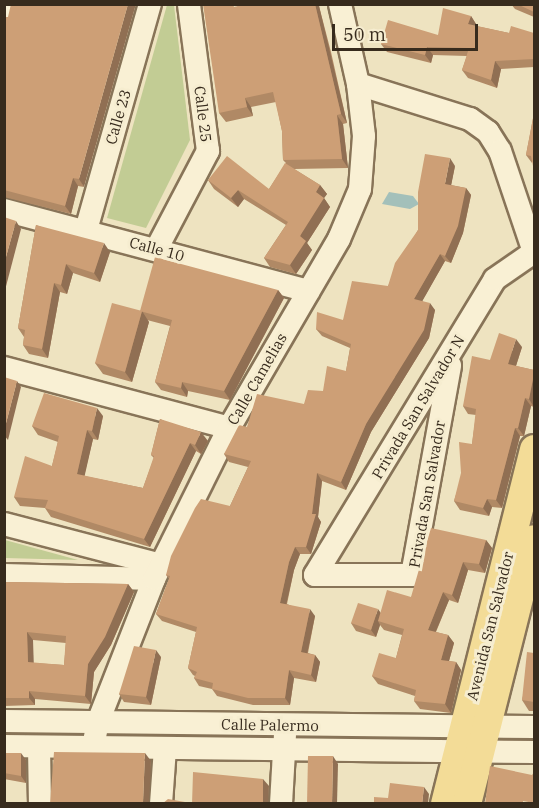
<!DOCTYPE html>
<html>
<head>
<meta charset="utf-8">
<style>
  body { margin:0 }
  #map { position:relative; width:539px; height:808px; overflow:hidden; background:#eee3c0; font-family:"IBM Plex Serif",serif }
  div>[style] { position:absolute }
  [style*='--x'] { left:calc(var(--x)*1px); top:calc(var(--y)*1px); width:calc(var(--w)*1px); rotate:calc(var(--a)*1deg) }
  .green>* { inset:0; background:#c2cc94 }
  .water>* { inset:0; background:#a3c0ba }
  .roads { filter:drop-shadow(2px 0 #887458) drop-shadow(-2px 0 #887458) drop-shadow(0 2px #887458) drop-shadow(0 -2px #887458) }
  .minor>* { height:22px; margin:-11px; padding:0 11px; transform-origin:11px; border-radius:11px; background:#f9f0d4 }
  .major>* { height:28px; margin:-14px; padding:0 14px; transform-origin:14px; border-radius:14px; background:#f3dc97 }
  .wall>* { inset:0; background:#b08965 }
  .shaded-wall>* { inset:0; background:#906f53 }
  .building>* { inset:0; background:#cd9f76 }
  span { translate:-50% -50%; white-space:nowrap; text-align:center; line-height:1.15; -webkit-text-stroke:6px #f6edd0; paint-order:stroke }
  .street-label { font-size:15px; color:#372b1d }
  .frame { position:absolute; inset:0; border:6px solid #372b1d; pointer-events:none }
  .scale { position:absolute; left:332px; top:24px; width:146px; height:27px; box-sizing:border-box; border:3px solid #372b1d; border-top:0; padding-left:8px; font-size:18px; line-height:21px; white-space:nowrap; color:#372b1d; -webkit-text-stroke:4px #f6edd0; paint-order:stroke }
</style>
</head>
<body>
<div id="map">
  <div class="green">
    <div style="clip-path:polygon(167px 5px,174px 5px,190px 140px,146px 228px,107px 218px)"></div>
    <div style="clip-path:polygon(5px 540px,78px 560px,5px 558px)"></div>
  </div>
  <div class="water">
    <div style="clip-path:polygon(389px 192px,413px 196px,419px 204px,410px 209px,382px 204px)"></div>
  </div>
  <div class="roads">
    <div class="minor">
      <div style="--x:4;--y:13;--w:9;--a:-72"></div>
      <div style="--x:358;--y:84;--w:117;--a:17.4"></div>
      <div style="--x:470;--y:119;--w:22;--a:36"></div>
      <div style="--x:488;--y:132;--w:22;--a:58"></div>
      <div style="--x:500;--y:151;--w:107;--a:71.4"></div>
      <div style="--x:4;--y:210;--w:315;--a:14.9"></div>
      <div style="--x:86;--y:230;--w:235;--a:-74.2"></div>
      <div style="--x:157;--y:248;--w:110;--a:-62.3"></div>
      <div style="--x:208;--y:151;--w:148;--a:-97.4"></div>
      <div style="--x:4;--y:368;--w:233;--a:14.9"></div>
      <div style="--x:4;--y:524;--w:162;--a:14.6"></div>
      <div style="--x:4;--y:575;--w:150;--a:1.5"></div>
      <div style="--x:315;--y:575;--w:346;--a:-58.7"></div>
      <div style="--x:495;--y:279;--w:47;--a:-34.7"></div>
      <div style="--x:315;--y:575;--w:97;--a:0"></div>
      <div style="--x:412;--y:575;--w:213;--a:-79.7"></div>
      <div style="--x:4;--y:721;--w:530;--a:0.65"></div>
      <div style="--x:4;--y:746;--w:530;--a:0.65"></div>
      <div style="--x:39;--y:747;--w:57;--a:89"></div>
      <div style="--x:93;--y:747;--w:25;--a:-79"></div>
      <div style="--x:98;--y:722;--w:154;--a:-68.6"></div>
      <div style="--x:154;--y:579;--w:169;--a:-63.6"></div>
      <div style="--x:229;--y:428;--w:219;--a:-59.8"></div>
      <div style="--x:339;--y:239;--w:54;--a:-67.2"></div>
      <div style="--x:360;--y:189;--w:53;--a:-85.7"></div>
      <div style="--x:364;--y:136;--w:52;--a:-96.6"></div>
      <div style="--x:358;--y:84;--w:82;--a:-102.7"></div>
      <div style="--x:161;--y:804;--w:56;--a:-85.9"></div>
      <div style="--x:281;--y:804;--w:69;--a:-86.7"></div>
    </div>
    <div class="major">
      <div style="--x:445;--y:804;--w:366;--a:-75.9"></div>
      <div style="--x:467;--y:804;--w:273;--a:-75.8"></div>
    </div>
  </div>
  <div class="wall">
    <div style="clip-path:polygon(238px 4px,238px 6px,246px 4px,318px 4px,319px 6px,331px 52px,347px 123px,343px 124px,348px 168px,294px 169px,320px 185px,327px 194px,324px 198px,330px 207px,307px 243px,312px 250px,296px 274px,270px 267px,264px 258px,286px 225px,244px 199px,238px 207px,214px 189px,208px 180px,269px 189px,286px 163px,283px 160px,282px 131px,276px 102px,251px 107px,253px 116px,226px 122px,219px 113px)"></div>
    <div style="clip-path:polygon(511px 4px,534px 4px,534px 17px,515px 9px)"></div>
    <div style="clip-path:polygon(471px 16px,476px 24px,476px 26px,509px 33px,534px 33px,534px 67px,501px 69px,497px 88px,468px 78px,462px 70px,467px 56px,433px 55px,431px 63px,387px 52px,381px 44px,438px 35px)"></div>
    <div style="clip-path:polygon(4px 17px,84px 187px,78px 186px,71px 214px,4px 197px)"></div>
    <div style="clip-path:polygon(534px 113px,532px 163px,526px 155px)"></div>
    <div style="clip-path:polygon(455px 166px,451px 185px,466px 188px,471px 195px,463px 233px,451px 263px,445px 261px,422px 301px,435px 310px,429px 338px,371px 432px,346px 490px,322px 481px,318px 517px,321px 522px,311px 554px,300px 554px,294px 570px,287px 604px,315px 616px,308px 653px,315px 655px,320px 662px,316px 682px,294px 678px,290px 705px,253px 705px,217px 696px,212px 689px,199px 686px,194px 678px,195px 676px,193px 675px,188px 668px,196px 632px,162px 621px,156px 614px,169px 579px,166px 575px,230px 506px,248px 467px,229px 462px,224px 454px,247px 427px,304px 404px,323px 391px,346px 371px,350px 348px,322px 336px,316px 329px,343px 320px,388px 286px,418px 230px)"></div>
    <div style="clip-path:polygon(36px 225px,110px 252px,100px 282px,73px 273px,67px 294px,60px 292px,48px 358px,29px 354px,23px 345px,24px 337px,18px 328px)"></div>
    <div style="clip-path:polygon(278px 290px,284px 298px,230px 400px,188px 391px,187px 397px,161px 390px,155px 382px,170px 326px,147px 320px,149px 322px,132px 382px,103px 374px,95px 363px,141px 311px)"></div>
    <div style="clip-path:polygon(522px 347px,516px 366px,534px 370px,534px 407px,531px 406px,524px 436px,520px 436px,502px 508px,492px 507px,489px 516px,460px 510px,454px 501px,472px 444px,476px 415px,468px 414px,463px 406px,490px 360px)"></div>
    <div style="clip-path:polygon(103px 416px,98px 440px,93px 439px,84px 476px,143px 488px,154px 458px,151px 455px,160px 419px,208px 441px,201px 454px,196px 451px,150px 547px,51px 517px,45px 508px,20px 506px,14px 497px,52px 466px,58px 442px,38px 435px,32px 426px)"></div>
    <div style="clip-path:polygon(486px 540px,492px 548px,485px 573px,468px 570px,458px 603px,449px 600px,436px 632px,448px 635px,454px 643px,449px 661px,456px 662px,461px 670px,451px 713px,420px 709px,414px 701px,415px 696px,378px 684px,372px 676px,396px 658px,402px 635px,384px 630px,380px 625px,376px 637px,356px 631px,351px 623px,381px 613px,411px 597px)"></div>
    <div style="clip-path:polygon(evenodd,4px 582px,128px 584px,134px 592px,111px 645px,94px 672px,91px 704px,35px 699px,35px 705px,4px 706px,4px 582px,33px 640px,66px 643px,64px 665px,33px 663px,33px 640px)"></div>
    <div style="clip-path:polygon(534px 653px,534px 711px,529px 711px,522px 700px)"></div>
    <div style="clip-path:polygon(161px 657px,151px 705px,124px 702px,119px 694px)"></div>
    <div style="clip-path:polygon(4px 753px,26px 760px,26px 783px,4px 779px)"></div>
  </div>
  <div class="shaded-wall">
    <div style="clip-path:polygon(128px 4px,136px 4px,84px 187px,79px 179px)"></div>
    <div style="clip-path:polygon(315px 4px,318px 4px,319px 6px,347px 123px,341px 114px)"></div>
    <div style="clip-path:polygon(471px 16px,476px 24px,474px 32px,468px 24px)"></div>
    <div style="clip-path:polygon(427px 47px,433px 55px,431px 63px,425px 55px)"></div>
    <div style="clip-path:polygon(495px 61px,501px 69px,497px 88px,491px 80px)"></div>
    <div style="clip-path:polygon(245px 98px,251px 107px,253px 116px,247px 107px)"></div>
    <div style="clip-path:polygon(337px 115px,343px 124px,348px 168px,342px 159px)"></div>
    <div style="clip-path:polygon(450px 158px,455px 166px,450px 191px,445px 184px)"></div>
    <div style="clip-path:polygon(73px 178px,78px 186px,71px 214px,65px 206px)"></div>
    <div style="clip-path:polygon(320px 185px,327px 194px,324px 198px,330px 207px,307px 243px,312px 250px,296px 274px,290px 265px,316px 192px)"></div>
    <div style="clip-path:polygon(466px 188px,471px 195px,463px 233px,451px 263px,445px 256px)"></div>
    <div style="clip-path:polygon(238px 190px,244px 199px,238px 207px,231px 198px)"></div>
    <div style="clip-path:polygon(16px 221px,21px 229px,4px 294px,4px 264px)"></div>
    <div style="clip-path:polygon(104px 243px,110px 252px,100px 282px,94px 273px)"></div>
    <div style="clip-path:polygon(440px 254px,445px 261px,419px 307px,414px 299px)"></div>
    <div style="clip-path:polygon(66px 264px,73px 273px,67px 294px,61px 285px)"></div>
    <div style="clip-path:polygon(54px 283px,60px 292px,48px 358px,42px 349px)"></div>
    <div style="clip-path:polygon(278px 290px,284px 298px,230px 400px,224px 391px)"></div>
    <div style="clip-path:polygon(430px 303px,435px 310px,429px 338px,371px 432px,346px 490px,341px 482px,366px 424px)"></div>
    <div style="clip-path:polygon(142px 311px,149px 322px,132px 382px,125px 372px)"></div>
    <div style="clip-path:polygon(516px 339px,522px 347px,514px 372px,508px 364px)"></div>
    <div style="clip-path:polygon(534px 374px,534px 407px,529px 399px)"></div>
    <div style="clip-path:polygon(17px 381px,21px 387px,8px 440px,4px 435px,4px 431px)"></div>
    <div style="clip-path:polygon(182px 382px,188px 391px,187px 397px,181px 388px)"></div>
    <div style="clip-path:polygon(525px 398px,531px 406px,524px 436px,518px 428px)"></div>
    <div style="clip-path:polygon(97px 408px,103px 416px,98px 440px,92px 431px)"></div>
    <div style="clip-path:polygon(515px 428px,520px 436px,502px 508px,496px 500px)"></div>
    <div style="clip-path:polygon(87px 430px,93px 439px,83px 483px,77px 474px)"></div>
    <div style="clip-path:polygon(201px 432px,208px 441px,201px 454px,195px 445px)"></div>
    <div style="clip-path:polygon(190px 443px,196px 451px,150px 547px,144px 539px)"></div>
    <div style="clip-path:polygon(317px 473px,322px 481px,318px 517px,321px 522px,311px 554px,306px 547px,312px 514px)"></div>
    <div style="clip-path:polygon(487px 499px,492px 507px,489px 516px,483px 508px)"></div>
    <div style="clip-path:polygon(486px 540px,492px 548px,485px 573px,479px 564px)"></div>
    <div style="clip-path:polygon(295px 547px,300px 554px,294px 570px,285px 610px,280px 603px,289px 562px)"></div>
    <div style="clip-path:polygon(463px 562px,468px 570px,458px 603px,452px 595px)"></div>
    <div style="clip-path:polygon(128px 584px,134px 592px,111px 645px,94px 672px,91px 704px,85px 696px,88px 664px)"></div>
    <div style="clip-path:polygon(443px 592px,449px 600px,433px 638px,428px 630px)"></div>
    <div style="clip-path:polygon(310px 609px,315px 616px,306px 659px,301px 652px)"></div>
    <div style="clip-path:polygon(378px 609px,383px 616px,378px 621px,380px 625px,376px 637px,371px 630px)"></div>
    <div style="clip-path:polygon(27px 632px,33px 640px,34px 670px,28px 662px)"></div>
    <div style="clip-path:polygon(448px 635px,454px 643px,447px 668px,441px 660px)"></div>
    <div style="clip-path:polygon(156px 650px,161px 657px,151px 705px,146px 697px)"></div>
    <div style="clip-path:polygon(315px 655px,320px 662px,316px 682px,311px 675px)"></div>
    <div style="clip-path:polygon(456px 662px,461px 670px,451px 713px,445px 704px)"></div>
    <div style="clip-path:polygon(289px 670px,294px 678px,290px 705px,285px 698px)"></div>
    <div style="clip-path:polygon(29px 691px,35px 699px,35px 705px,29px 698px)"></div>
    <div style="clip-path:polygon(21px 753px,26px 760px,26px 783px,21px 776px)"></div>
    <div style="clip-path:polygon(145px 753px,151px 761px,149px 804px,144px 804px,143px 802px)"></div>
    <div style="clip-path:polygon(333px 756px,338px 764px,337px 804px,332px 804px)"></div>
    <div style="clip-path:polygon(263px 779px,269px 786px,268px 804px,263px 804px)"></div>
    <div style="clip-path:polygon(424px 787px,429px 794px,428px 804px,422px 804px)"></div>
  </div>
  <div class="building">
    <div style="clip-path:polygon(11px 4px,128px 4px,79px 179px,73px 178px,65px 206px,4px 190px,4px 17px,8px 17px)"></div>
    <div style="clip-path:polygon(203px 4px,233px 4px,234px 7px,246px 4px,315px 4px,341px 114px,337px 115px,342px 159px,283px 160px,282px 131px,273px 92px,245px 98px,247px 107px,219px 113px)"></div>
    <div style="clip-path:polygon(517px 4px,534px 4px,534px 12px)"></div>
    <div style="clip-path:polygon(443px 8px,471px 16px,468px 24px,509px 33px,511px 26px,534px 33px,534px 59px,495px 61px,491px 80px,462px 70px,469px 48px,427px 47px,425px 55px,381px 44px,388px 20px,438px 35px)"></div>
    <div style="clip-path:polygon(534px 113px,534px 171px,531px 156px,526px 155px)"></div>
    <div style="clip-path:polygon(425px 154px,450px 158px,445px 184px,466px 188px,458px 226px,445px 256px,440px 254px,414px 299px,430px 303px,424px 330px,366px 424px,341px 482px,317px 473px,312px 514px,316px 514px,306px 547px,295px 547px,289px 562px,280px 603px,310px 609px,301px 652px,315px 655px,311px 675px,289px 670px,285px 698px,248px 698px,212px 689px,213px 683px,194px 678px,197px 672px,188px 668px,197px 627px,156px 614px,170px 576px,166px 575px,171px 556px,195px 508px,201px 499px,230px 506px,251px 461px,224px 454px,239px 425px,247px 427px,257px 394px,304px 404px,308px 390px,323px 391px,327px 366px,346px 371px,351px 344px,316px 329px,317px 312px,343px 320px,352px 281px,388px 286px,395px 263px,418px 230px,418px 192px)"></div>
    <div style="clip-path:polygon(227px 156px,269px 189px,285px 163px,320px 185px,316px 192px,324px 198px,300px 236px,306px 241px,290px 265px,264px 258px,288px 222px,238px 190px,231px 198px,208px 180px)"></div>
    <div style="clip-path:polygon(4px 217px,16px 221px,4px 264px)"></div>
    <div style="clip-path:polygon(36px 225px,104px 243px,94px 273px,66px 264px,61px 285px,54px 283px,42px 349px,23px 345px,25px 330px,18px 328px)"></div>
    <div style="clip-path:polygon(155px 257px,278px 290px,224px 391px,182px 382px,181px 388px,155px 382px,172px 320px,140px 311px)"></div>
    <div style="clip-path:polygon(112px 303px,142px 311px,125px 372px,95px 363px)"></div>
    <div style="clip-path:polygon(499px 333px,516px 339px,508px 364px,534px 370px,534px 374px,529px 399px,525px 398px,518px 428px,515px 428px,496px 500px,487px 499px,483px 508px,454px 501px,461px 473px,459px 442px,472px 444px,476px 409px,463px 406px,472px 356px,490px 360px)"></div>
    <div style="clip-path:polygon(4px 377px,17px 381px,4px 431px)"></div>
    <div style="clip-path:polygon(44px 393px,97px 408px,92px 431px,87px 430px,77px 474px,143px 488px,154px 456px,151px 455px,160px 419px,201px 432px,195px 445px,190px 443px,144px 539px,45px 508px,48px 500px,14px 497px,25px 456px,52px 466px,59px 436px,32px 426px)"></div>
    <div style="clip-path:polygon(431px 528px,486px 540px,479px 564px,463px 562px,452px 595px,443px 592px,428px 630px,448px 635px,441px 660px,456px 662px,445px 704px,414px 701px,416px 690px,372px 676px,379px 653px,396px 658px,404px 629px,378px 621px,387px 590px,411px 597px)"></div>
    <div style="clip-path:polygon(evenodd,4px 582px,128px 584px,105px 637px,88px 664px,85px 696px,29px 691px,29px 698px,4px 698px,4px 582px,27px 632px,66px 636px,64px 665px,28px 662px,27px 632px)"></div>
    <div style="clip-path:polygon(358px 603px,378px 609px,371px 630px,351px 623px)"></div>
    <div style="clip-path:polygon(134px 646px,156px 650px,146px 697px,119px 694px)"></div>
    <div style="clip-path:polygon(527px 652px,534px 653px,534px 702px,522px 700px)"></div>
    <div style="clip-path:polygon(54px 752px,145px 753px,143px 802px,146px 804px,50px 804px)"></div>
    <div style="clip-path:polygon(4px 753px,21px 753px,21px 776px,4px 773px)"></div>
    <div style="clip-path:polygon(308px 756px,333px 756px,332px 804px,307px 804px)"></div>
    <div style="clip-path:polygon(490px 766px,532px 775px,534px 772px,534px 803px,523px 801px,523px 804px,485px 804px)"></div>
    <div style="clip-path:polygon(193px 772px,263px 779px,263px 804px,192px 804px)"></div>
    <div style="clip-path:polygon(390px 783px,424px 787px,422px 804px,374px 804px,374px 797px,388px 798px)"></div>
    <div style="clip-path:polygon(168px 799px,185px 802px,185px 804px,162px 804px)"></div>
  </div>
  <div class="street-label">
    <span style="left:203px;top:114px;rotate:83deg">Calle 25</span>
    <span style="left:118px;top:117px;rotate:-74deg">Calle 23</span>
    <span style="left:157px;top:249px;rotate:15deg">Calle 10</span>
    <span style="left:257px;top:379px;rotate:-60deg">Calle Camelias</span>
    <span style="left:418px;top:407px;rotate:-59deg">Privada San Salvador N</span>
    <span style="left:427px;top:494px;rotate:-80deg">Privada San Salvador</span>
    <span style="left:490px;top:626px;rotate:-76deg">Avenida San Salvador</span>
    <span style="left:270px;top:725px;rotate:1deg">Calle Palermo</span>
  </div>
  <div class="frame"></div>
  <div class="scale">50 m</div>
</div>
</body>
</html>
